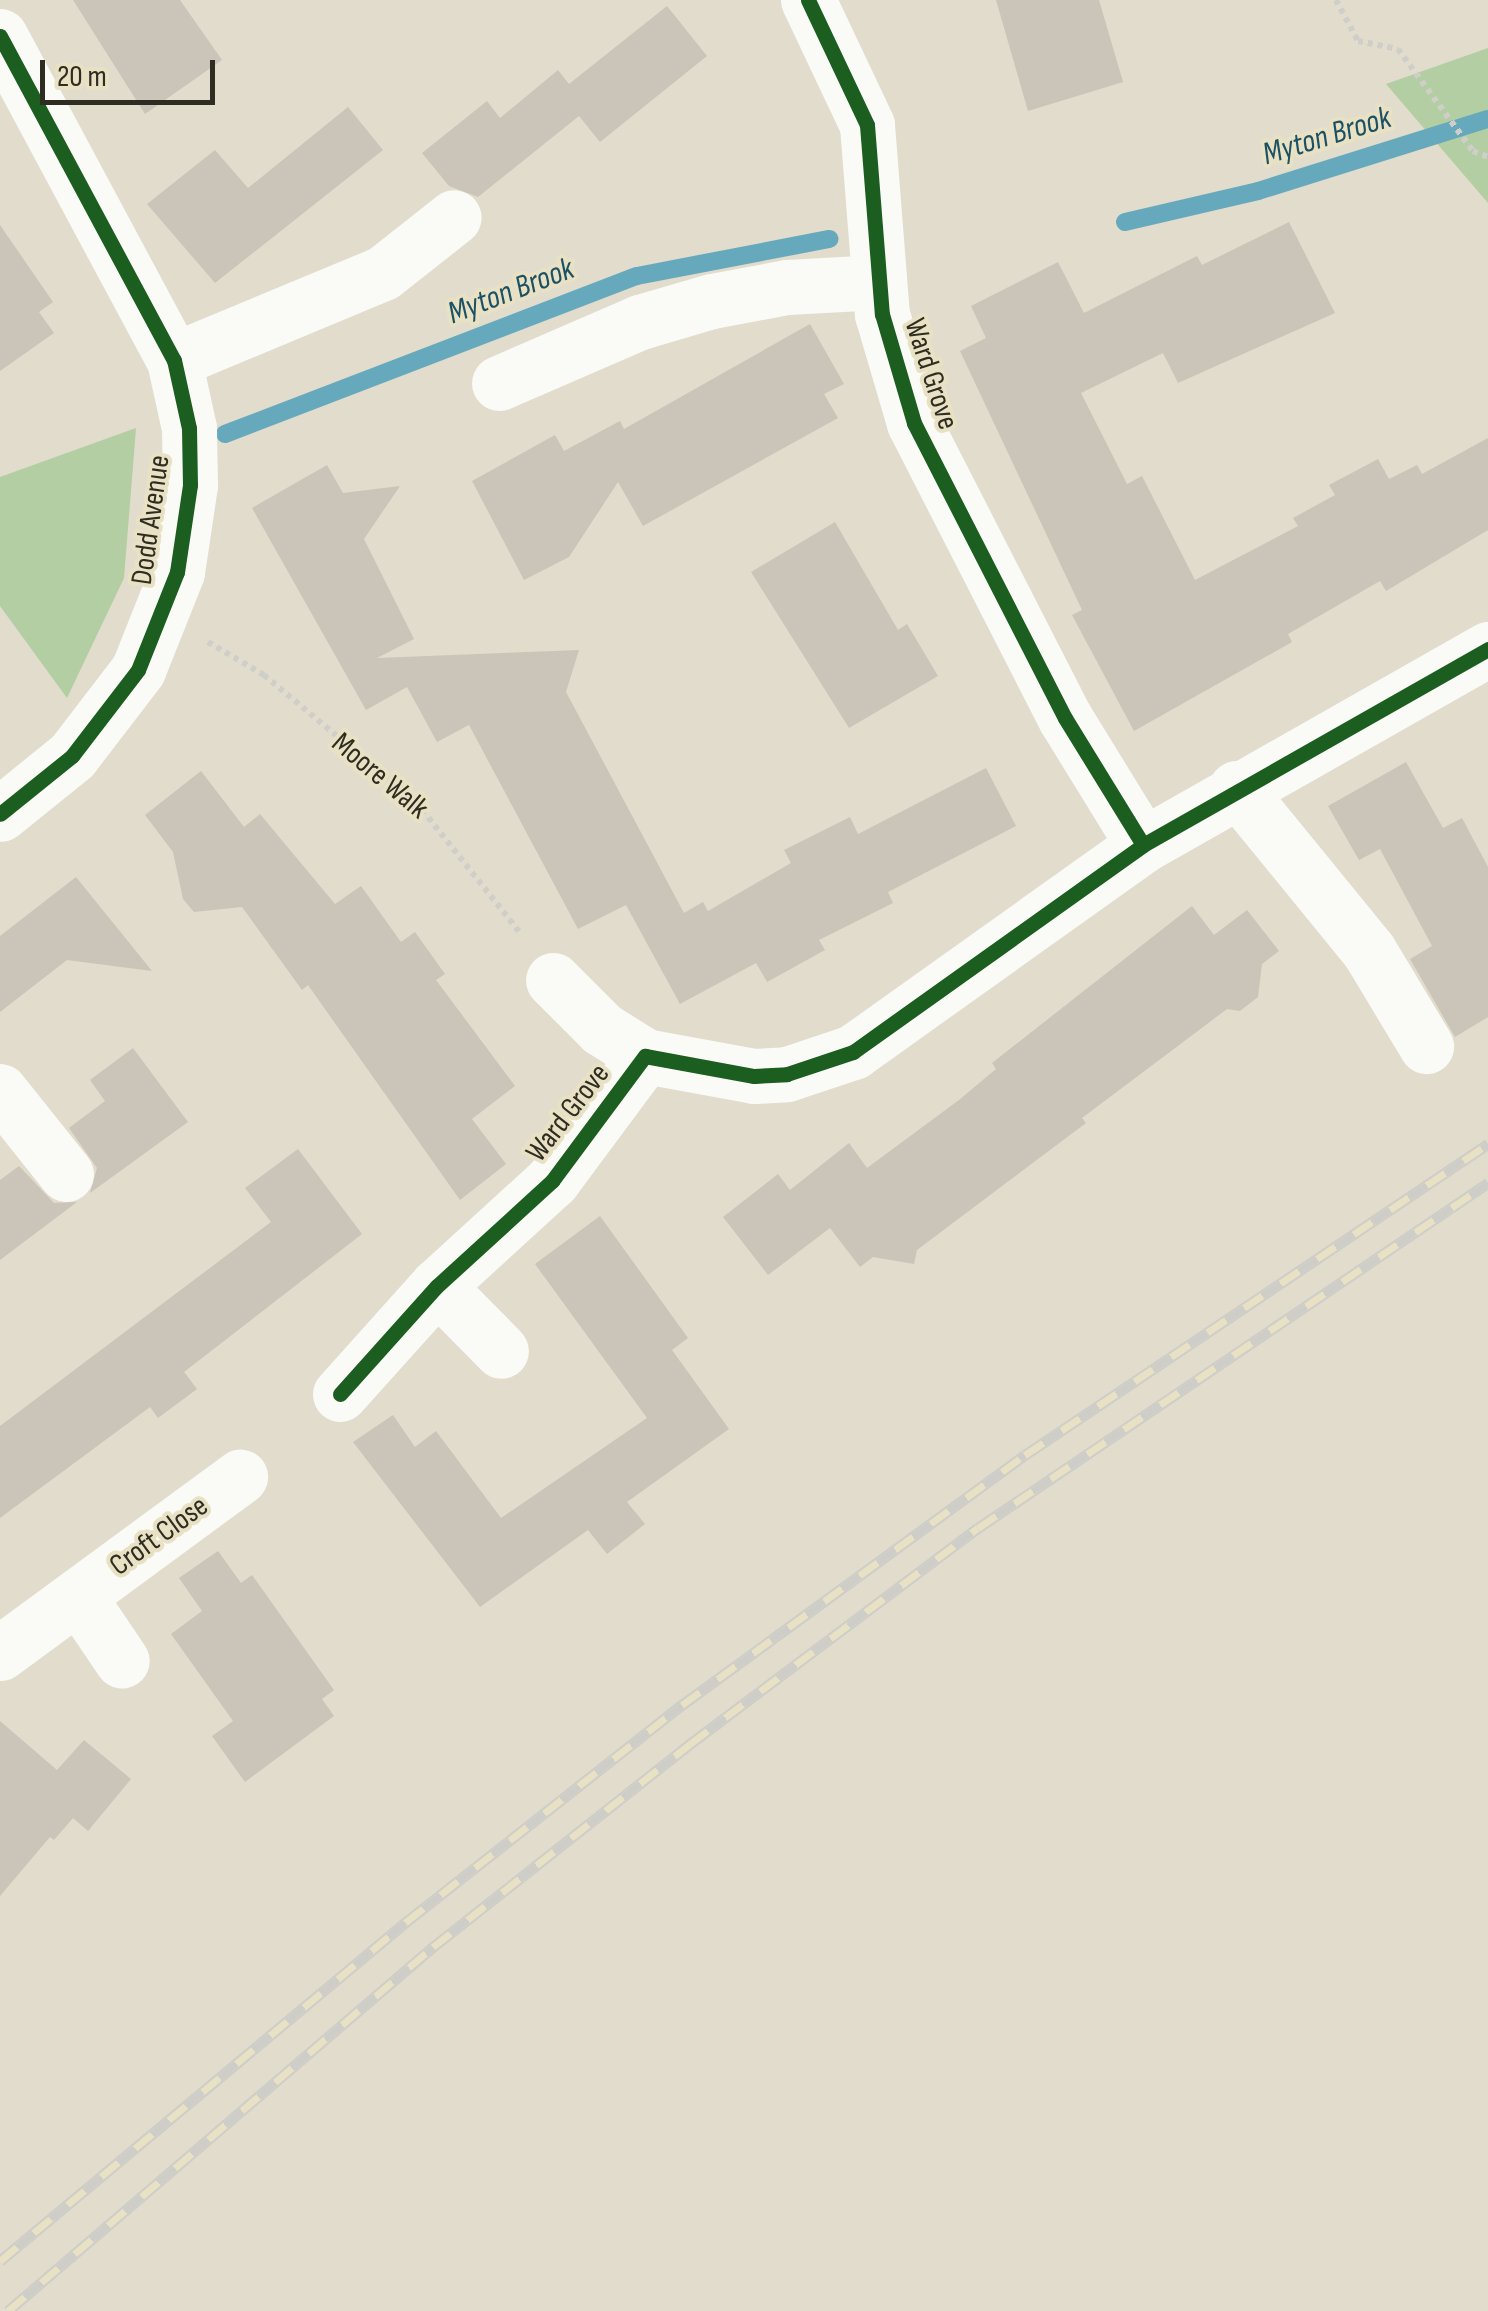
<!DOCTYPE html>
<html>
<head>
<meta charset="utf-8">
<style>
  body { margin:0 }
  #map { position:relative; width:1488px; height:2311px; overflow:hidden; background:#e1dccc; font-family:"Sofia Sans Condensed",sans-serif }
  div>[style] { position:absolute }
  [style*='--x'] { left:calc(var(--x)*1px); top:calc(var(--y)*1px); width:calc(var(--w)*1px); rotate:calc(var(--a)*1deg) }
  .green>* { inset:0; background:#b2cea2 }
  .stream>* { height:18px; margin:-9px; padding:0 9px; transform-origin:9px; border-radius:9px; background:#66a9bd }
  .building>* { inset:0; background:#cbc4b9 }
  .path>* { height:6px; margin-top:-3px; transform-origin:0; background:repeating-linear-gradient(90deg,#d0cec9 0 5px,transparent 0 10px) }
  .minor>* { height:55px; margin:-27.5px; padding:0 27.5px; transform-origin:27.5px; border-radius:27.5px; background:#fafaf7 }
  .rail>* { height:11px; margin-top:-5.5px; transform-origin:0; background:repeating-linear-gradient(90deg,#e9e1c4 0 22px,#cecdc8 0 44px); box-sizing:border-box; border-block:2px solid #cecdc8 }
  .cycleway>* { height:15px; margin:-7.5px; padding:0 7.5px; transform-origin:7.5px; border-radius:7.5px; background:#1b5e20 }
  span { translate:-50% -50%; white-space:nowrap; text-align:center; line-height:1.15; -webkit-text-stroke:8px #e9e1c4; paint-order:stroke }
  .street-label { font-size:30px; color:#2f2c21 }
  .water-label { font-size:32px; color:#1c5164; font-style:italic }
  .scale { position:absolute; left:40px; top:60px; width:175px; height:45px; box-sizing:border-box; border:5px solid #2f2c21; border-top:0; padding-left:12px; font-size:30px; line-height:35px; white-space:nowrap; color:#2f2c21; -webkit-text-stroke:8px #e9e1c4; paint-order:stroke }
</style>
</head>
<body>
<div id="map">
  <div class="green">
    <div style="clip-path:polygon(1488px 48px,1488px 203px,1386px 84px)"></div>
    <div style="clip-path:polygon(136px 428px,124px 578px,67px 698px,0 606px,0 477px)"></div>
  </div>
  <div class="stream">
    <div style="--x:1125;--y:222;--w:137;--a:-13.1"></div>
    <div style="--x:1258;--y:191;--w:241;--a:-17.4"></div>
    <div style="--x:225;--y:434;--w:441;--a:-21"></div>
    <div style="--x:637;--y:276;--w:196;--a:-10.9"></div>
  </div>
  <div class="building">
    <div style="clip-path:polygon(73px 0,180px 0,222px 60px,145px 114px)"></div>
    <div style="clip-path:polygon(996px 0,1099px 0,1123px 82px,1028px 111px)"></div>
    <div style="clip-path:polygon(667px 6px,707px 56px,600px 142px,579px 116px,478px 197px,449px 186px,422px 153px,487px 101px,500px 118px,558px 70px,569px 84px)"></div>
    <div style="clip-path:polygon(348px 107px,383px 150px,215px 283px,147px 204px,215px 150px,248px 188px)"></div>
    <div style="clip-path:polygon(1289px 222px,1335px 313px,1178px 383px,1163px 353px,1081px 393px,1127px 484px,1142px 476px,1195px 580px,1298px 526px,1293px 518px,1335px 495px,1329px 485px,1378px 459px,1389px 479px,1417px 465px,1422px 474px,1488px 438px,1488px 530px,1386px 591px,1380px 581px,1288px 634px,1292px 642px,1134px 731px,1072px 615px,1082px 610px,960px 351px,986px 338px,971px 306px,1058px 262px,1084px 313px,1197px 256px,1202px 265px)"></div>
    <div style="clip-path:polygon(0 225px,53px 302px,39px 312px,54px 333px,0 371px)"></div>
    <div style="clip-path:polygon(810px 324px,844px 384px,824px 394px,838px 418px,643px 526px,618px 482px,569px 557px,524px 580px,472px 481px,555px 435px,564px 451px,620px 421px,624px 429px)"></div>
    <div style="clip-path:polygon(327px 465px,343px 493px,400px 486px,364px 539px,414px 639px,377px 658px,579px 650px,566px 692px,684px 913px,703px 902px,708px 911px,791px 863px,784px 850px,850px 817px,858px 834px,986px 768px,1016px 826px,888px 892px,893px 903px,819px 940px,825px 950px,767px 982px,756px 963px,680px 1004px,626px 905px,578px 929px,469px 725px,437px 742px,407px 687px,366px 710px,252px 508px)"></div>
    <div style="clip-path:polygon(835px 522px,898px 630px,907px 624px,938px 676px,849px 728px,751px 572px)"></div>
    <div style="clip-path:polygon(1406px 762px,1443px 828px,1462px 818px,1488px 867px,1488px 1017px,1455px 1037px,1410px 959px,1432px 946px,1380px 849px,1359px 860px,1328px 806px)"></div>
    <div style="clip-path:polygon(201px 771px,244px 827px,260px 814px,335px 904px,361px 886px,401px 942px,415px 932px,445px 974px,436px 980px,515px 1086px,472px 1119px,506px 1164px,460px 1200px,308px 985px,302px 990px,242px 907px,194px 912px,183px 899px,173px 852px,145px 815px)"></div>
    <div style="clip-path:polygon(76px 877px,152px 971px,67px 960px,0 1012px,0 936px)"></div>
    <div style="clip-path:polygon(1192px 906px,1214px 935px,1247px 910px,1279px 951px,1262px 964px,1258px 997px,1240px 1011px,1227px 1009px,1082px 1118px,1086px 1123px,917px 1250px,914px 1264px,873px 1257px,860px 1267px,830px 1228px,768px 1275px,723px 1217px,778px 1174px,790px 1190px,849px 1143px,867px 1168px,959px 1100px,996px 1069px,992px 1063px)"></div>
    <div style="clip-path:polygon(133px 1048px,188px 1122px,90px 1193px,97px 1168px,69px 1128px,105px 1101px,90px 1080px)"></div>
    <div style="clip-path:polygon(298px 1149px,362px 1234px,184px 1372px,197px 1389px,158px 1418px,150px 1407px,0 1518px,0 1426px,271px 1222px,245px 1188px)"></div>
    <div style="clip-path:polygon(19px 1166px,54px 1203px,77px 1202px,0 1260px,0 1180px)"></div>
    <div style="clip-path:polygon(600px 1216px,688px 1338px,672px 1350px,729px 1429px,627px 1502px,645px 1524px,607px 1554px,588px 1530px,480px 1607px,353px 1442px,393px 1415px,415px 1447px,436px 1431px,501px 1518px,647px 1418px,535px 1264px)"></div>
    <div style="clip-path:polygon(218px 1551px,241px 1583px,252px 1575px,334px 1690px,322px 1699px,334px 1716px,245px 1782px,212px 1736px,233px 1721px,171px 1634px,202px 1611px,179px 1578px)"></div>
    <div style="clip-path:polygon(0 1721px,57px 1770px,84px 1740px,131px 1779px,88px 1831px,73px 1818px,54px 1840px,50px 1837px,0 1896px)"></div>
  </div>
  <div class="path">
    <div style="--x:1336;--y:0;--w:47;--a:61.8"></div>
    <div style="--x:1358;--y:41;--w:41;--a:11.3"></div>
    <div style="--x:1398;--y:49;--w:127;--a:53.7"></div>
    <div style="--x:1473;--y:151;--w:16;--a:22"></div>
    <div style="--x:208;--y:642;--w:65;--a:30.5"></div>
    <div style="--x:264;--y:675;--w:198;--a:39.9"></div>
    <div style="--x:416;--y:802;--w:169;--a:51.5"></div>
  </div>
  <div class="minor">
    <div style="--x:808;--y:0;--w:138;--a:64.7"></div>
    <div style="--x:867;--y:125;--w:190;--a:85.5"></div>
    <div style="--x:882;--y:314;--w:114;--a:73.6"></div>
    <div style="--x:914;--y:423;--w:331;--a:62.9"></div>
    <div style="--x:1065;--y:718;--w:149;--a:58.4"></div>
    <div style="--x:1143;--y:845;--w:397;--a:-29.6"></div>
    <div style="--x:0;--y:36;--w:368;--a:61.8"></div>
    <div style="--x:174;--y:360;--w:70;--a:77.6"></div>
    <div style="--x:189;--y:428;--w:57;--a:89"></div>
    <div style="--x:190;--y:485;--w:88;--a:98.5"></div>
    <div style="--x:177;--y:572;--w:105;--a:111.7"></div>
    <div style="--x:138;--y:670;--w:108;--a:127.5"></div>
    <div style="--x:72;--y:756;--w:92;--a:141.1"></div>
    <div style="--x:174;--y:360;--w:226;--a:-22.6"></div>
    <div style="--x:383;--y:273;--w:90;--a:-38.3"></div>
    <div style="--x:499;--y:383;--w:154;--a:-23.4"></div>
    <div style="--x:640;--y:322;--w:75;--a:-16.3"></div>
    <div style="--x:712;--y:301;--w:76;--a:-10.6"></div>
    <div style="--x:787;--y:287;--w:92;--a:-3.1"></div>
    <div style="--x:1236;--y:788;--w:210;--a:50.8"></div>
    <div style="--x:1369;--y:951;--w:111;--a:59"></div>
    <div style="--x:553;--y:980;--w:69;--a:45"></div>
    <div style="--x:602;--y:1029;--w:51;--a:32.1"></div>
    <div style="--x:0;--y:1091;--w:106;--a:51.5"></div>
    <div style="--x:437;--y:1286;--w:91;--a:45.4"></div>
    <div style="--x:340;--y:1394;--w:145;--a:-48.1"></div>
    <div style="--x:437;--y:1286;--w:156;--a:-42.4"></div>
    <div style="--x:552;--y:1181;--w:156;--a:-53.4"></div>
    <div style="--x:645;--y:1056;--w:111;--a:10.4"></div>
    <div style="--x:754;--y:1076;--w:33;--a:-3"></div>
    <div style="--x:787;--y:1074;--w:70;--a:-18.4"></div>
    <div style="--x:853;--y:1052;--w:356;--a:-35.5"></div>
    <div style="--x:78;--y:1596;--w:78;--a:55.9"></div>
    <div style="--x:0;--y:1653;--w:298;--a:-36.3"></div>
  </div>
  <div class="rail">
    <div style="--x:0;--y:2261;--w:529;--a:-39.86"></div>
    <div style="--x:406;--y:1922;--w:351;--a:-38.2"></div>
    <div style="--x:682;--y:1705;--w:424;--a:-36.1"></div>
    <div style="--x:1025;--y:1455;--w:558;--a:-33.89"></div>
    <div style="--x:8;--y:2311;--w:560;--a:-40.58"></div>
    <div style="--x:433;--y:1947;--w:328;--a:-38.3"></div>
    <div style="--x:690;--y:1744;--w:360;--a:-36.9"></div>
    <div style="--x:978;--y:1528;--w:616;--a:-34.08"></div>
  </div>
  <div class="cycleway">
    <div style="--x:808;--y:0;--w:138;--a:64.7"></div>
    <div style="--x:867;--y:125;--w:190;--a:85.5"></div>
    <div style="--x:882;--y:314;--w:114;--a:73.6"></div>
    <div style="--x:914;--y:423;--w:331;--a:62.9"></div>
    <div style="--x:1065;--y:718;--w:149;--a:58.4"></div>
    <div style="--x:1143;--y:845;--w:397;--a:-29.6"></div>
    <div style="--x:0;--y:36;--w:368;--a:61.8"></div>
    <div style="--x:174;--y:360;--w:70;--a:77.6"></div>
    <div style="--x:189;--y:428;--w:57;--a:89"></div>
    <div style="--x:190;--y:485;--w:88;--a:98.5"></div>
    <div style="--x:177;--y:572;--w:105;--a:111.7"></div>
    <div style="--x:138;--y:670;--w:108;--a:127.5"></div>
    <div style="--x:72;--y:756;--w:92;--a:141.1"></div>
    <div style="--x:340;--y:1394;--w:145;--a:-48.1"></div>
    <div style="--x:437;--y:1286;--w:156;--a:-42.4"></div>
    <div style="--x:552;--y:1181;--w:156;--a:-53.4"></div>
    <div style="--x:645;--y:1056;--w:111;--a:10.4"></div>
    <div style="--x:754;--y:1076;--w:33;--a:-3"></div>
    <div style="--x:787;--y:1074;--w:70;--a:-18.4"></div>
    <div style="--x:853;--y:1052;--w:356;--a:-35.5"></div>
  </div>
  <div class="street-label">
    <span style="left:931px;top:374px;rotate:72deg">Ward Grove</span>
    <span style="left:151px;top:520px;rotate:-82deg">Dodd Avenue</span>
    <span style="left:380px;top:776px;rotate:40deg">Moore Walk</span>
    <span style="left:568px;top:1113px;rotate:-52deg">Ward Grove</span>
    <span style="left:159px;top:1536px;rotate:-36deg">Croft Close</span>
  </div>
  <div class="water-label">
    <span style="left:1327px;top:137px;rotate:-17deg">Myton Brook</span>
    <span style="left:511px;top:292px;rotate:-21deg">Myton Brook</span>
  </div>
  <div class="scale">20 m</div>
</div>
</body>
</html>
